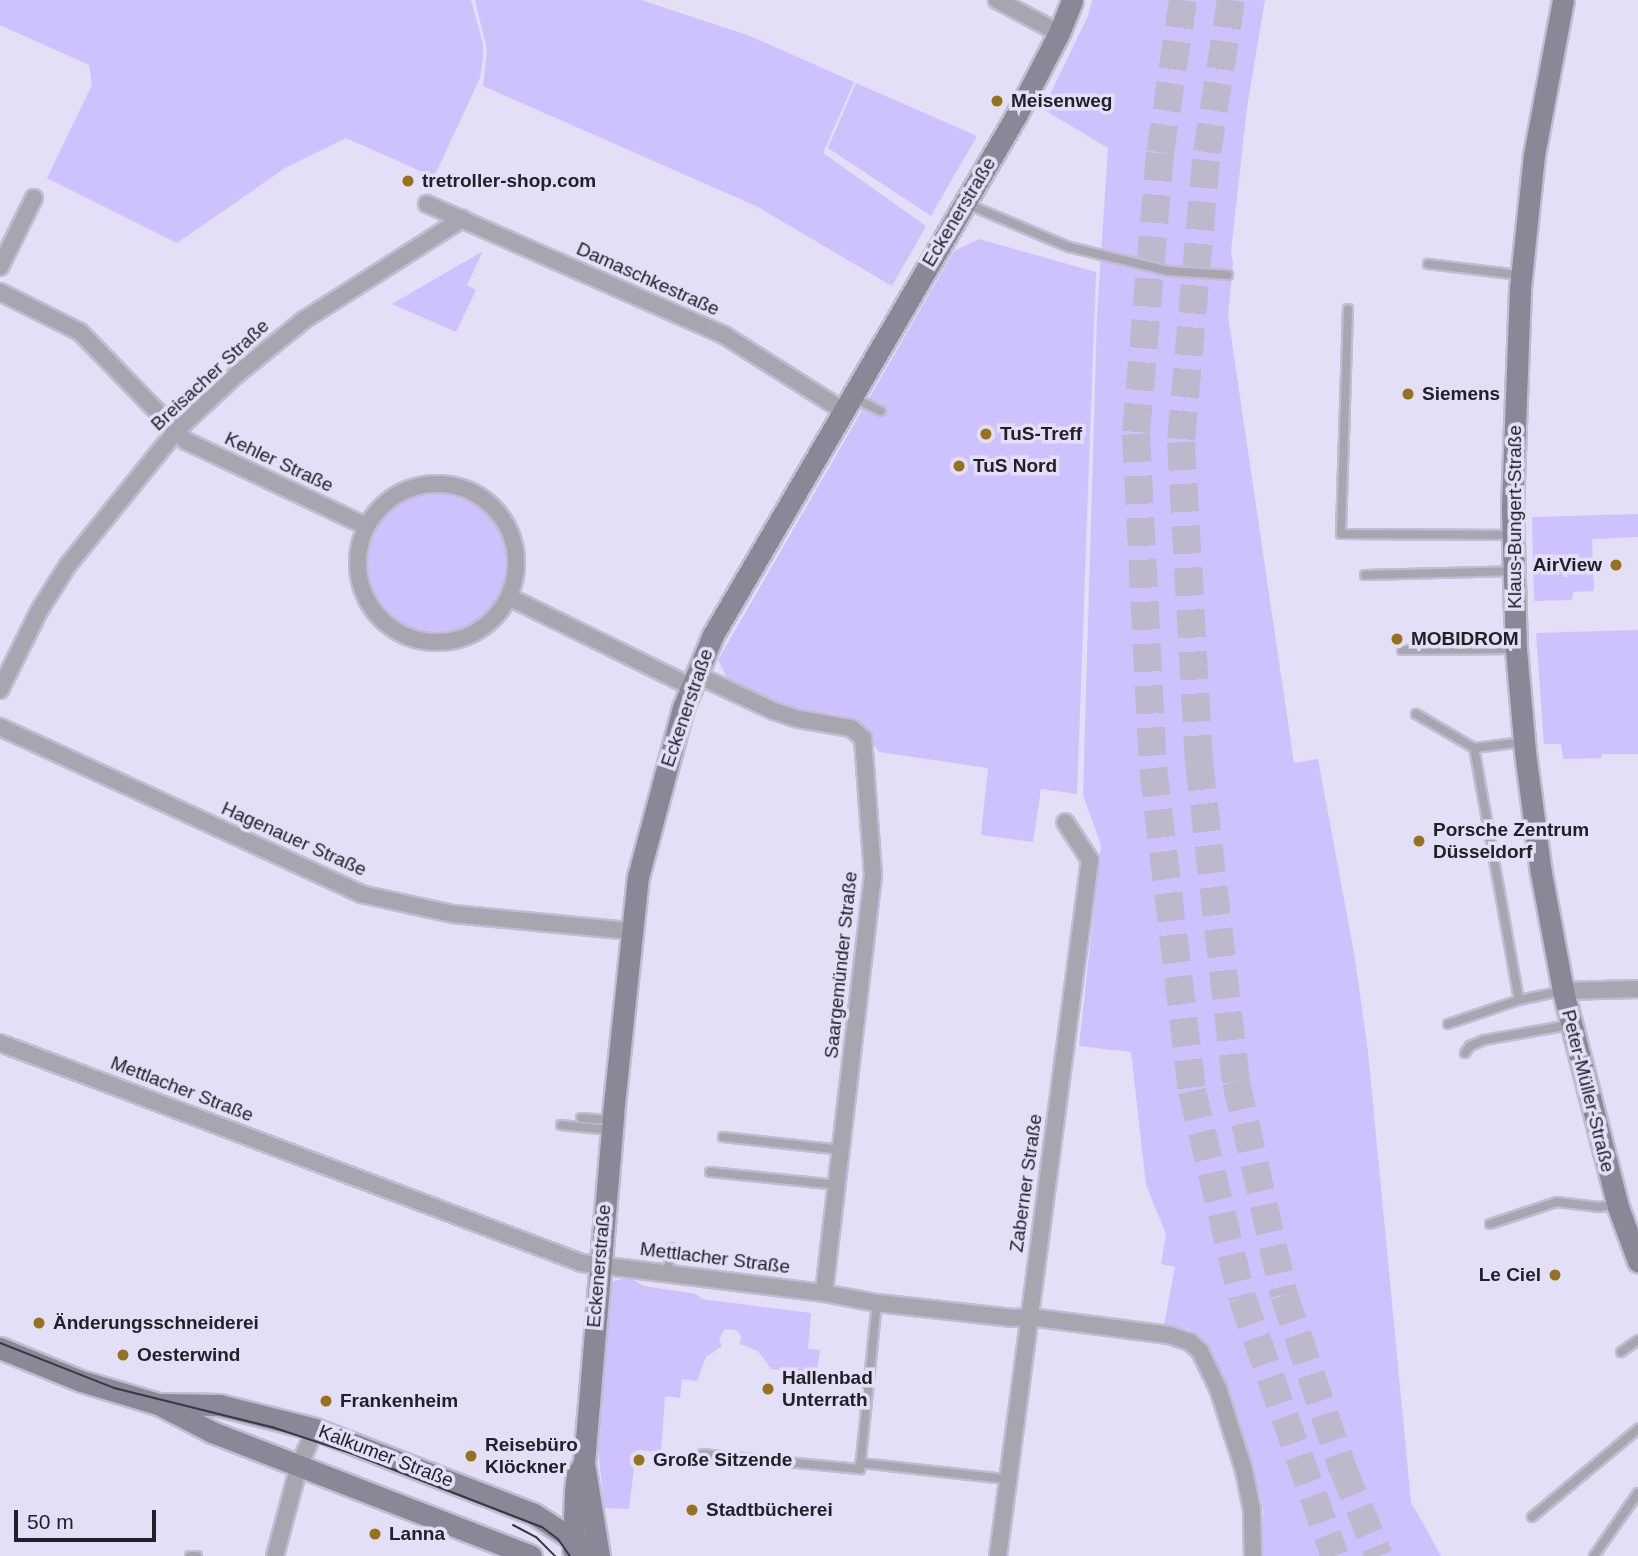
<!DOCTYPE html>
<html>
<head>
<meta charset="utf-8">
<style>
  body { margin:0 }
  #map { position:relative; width:1638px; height:1556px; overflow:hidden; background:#e2dff6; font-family:Arial,sans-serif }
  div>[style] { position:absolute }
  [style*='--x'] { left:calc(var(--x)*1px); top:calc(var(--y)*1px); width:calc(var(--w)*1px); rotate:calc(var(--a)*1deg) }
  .green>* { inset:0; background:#cdc2fe }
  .round { border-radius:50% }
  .highway-tunnel>* { height:28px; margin-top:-14px; transform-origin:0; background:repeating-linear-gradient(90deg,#bcb9cd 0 28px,transparent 0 42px) }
  .roads { filter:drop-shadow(2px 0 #bfbdd1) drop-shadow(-2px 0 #bfbdd1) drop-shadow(0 2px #bfbdd1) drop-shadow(0 -2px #bfbdd1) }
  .lane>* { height:8px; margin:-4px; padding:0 4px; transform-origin:4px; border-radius:4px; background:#a7a5af }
  .street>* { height:16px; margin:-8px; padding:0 8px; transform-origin:8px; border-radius:8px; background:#a7a5af }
  .street>.ring { margin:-8px; padding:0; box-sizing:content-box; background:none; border:16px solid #a7a5af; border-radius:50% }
  .secondary>* { height:21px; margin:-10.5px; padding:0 10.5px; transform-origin:10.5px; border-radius:10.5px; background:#8a8796 }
  .tram>* { height:2px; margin:-1px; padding:0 1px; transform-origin:1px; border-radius:1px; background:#393741 }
  .dots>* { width:19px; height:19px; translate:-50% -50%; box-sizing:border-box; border:4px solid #e2dff6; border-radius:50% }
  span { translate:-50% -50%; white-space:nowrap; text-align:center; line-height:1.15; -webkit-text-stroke:7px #e2dff6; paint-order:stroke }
  .poi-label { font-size:19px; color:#222028; font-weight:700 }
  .left { translate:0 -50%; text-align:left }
  .right { translate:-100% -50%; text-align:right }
  .street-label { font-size:19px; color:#222028 }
  .scale { position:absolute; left:14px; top:1510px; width:142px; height:32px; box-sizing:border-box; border:4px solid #222028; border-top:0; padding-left:9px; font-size:21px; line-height:24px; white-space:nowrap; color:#222028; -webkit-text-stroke:5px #e2dff6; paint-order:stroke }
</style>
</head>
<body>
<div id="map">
  <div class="green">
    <div style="clip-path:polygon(0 0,471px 0,483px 44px,483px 59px,480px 78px,434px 177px,346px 138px,285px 168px,177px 243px,47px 178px,92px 85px,89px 65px,0 25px)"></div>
    <div style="clip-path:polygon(475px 0,641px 0,750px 36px,854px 82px,823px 153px,926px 226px,892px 286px,756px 206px,483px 86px,487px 50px)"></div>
    <div style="clip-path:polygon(1092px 0,1265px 0,1247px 107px,1231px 251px,1233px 263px,1228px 316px,1294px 763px,1318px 759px,1355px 959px,1368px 1052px,1411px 1502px,1441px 1556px,1262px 1556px,1263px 1509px,1256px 1479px,1207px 1342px,1190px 1330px,1164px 1325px,1175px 1267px,1161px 1264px,1166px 1234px,1146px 1185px,1131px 1052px,1079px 1046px,1101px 845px,1083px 795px,1097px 315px,1108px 148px,1043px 109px,1088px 16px)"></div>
    <div style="clip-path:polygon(856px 83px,977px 136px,931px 216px,828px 148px)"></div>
    <div style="clip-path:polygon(979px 239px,1096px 272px,1077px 794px,1041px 789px,1033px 842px,981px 835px,988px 768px,879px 752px,856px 722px,835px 714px,802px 711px,776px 703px,727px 678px,718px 660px,954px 251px)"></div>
    <div style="clip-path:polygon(483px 251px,467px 285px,476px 290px,456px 332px,392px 304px)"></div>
    <div class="round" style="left:368px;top:491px;width:142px;height:142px"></div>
    <div style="clip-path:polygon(1638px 514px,1638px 537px,1592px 539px,1594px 591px,1573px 592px,1572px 600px,1534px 601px,1532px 517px)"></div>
    <div style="clip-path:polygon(1638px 630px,1638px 754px,1602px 754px,1601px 758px,1563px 759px,1561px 744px,1544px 744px,1536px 633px)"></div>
    <div style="clip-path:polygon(629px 1277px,644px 1286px,696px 1294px,702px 1299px,811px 1313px,808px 1349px,820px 1350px,817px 1374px,771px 1369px,758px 1351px,740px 1344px,741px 1336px,736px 1330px,725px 1329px,719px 1339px,722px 1346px,706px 1357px,697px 1381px,682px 1379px,680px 1398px,665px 1396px,661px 1452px,636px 1450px,629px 1509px,604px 1508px,598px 1447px,606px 1292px,614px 1281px)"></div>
  </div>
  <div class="highway-tunnel">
    <div style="--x:1183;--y:0;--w:155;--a:98.5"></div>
    <div style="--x:1160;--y:153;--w:282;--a:94.9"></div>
    <div style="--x:1136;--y:434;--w:334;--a:87.1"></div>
    <div style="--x:1153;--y:768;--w:325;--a:83.1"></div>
    <div style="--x:1192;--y:1091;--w:213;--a:76.4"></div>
    <div style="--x:1242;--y:1298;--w:274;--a:70.2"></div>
    <div style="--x:1231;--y:0;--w:162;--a:98.9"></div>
    <div style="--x:1206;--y:160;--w:283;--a:95.1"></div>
    <div style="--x:1181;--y:442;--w:321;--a:86.8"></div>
    <div style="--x:1199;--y:762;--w:322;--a:83.4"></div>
    <div style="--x:1236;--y:1082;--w:218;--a:77.3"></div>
    <div style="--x:1284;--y:1295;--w:184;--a:71.3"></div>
    <div style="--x:1343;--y:1469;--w:94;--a:67.5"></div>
  </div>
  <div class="roads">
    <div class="lane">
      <div style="--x:967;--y:204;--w:111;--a:22.9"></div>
      <div style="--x:1069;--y:247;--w:103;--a:13.5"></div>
      <div style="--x:1169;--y:271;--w:59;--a:3.9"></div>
      <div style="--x:1428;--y:264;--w:92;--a:6.9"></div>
      <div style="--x:1348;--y:309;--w:225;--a:91.8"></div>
      <div style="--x:1341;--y:534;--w:171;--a:0.3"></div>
      <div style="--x:852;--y:397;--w:32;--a:26"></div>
      <div style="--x:1365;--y:575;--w:148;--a:-1.5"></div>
      <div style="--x:1402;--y:650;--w:111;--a:-0.5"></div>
      <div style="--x:1416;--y:714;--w:67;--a:30.4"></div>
      <div style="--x:1519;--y:1000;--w:256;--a:-100.1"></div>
      <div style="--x:1474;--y:748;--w:50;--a:-6.8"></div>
      <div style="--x:1448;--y:1024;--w:75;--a:-18.7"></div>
      <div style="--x:1519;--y:1000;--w:45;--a:-11.6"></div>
      <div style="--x:1465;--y:1053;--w:9;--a:-54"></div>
      <div style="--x:1470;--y:1046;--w:15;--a:-23"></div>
      <div style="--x:1484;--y:1040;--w:87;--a:-9.9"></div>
      <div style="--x:581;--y:1118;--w:29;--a:4"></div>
      <div style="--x:561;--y:1125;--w:48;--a:5.9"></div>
      <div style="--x:723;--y:1137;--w:120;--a:6.2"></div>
      <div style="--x:710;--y:1172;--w:129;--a:5.8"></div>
      <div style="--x:1490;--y:1224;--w:71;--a:-18.2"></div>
      <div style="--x:1557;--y:1202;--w:42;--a:6.8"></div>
      <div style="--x:1599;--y:1207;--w:18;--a:-9"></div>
      <div style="--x:668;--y:1272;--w:24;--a:-83"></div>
      <div style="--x:1621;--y:1352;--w:21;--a:-35"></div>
      <div style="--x:703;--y:1454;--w:158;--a:5.5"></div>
      <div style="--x:860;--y:1469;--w:167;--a:-84.2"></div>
      <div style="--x:860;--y:1463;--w:147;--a:6.3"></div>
      <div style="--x:1532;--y:1517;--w:138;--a:-39.7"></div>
      <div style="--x:190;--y:1556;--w:7;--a:0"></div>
      <div style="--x:1594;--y:1556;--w:77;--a:-55.1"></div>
    </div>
    <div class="street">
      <div style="--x:997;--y:0;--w:70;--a:28"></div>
      <div style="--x:427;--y:204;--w:325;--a:23.8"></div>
      <div style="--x:724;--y:335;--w:140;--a:32.4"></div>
      <div style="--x:0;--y:267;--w:77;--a:-63.8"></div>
      <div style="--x:0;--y:292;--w:89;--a:26.6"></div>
      <div style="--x:80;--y:332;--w:152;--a:45.8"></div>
      <div style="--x:186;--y:441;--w:199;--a:25.3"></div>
      <div class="ring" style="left:358px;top:484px;width:142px;height:142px"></div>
      <div style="--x:509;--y:597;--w:202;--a:26.2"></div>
      <div style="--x:695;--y:674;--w:87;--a:25.1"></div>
      <div style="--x:774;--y:711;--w:26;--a:18"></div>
      <div style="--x:799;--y:719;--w:53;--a:9.8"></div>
      <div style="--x:851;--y:728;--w:16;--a:40"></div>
      <div style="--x:863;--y:738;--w:137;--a:85.8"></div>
      <div style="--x:873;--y:875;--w:421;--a:96.7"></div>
      <div style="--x:0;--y:690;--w:88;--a:-63.7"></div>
      <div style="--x:39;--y:611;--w:54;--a:-57.8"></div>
      <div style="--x:68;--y:565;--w:174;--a:-51.1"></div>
      <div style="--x:177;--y:430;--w:81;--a:-43"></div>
      <div style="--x:236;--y:375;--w:87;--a:-39"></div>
      <div style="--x:304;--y:320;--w:188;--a:-32.6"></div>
      <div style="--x:0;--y:727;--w:398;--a:24.8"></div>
      <div style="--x:361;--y:894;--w:94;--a:12.3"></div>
      <div style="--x:453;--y:914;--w:179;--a:5.5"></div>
      <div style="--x:1563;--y:991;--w:75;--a:-1.5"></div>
      <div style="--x:0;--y:1043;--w:622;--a:20.71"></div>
      <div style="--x:582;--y:1263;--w:244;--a:7.1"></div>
      <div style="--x:824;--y:1293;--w:54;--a:10.7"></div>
      <div style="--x:877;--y:1303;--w:137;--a:6.3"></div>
      <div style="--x:1013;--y:1318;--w:17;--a:-3"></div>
      <div style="--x:1030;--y:1317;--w:140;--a:7.4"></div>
      <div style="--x:1169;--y:1335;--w:22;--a:18"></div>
      <div style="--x:1190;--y:1342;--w:13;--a:42"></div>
      <div style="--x:1200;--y:1351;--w:41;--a:64.1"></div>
      <div style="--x:1218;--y:1388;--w:86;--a:72.4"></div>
      <div style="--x:1244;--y:1470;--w:41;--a:78.7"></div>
      <div style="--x:1252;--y:1510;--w:46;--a:88.8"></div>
      <div style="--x:275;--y:1556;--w:93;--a:-75.1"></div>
      <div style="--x:299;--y:1466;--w:40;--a:-66.6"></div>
      <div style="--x:998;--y:1556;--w:702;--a:-82.47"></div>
      <div style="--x:1090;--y:860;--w:45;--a:-123.3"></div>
    </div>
    <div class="secondary">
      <div style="--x:1563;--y:0;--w:158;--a:100.6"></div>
      <div style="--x:1534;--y:155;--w:135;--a:96"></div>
      <div style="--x:1520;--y:289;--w:219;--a:92.1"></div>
      <div style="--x:1512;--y:508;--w:141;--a:88.4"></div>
      <div style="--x:1516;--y:649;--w:103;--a:85"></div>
      <div style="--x:1525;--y:752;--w:122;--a:82.5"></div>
      <div style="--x:1541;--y:873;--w:120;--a:79.4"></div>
      <div style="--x:1563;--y:991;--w:223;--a:75.7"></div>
      <div style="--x:1618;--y:1207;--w:58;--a:69.7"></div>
      <div style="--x:0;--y:1348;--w:87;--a:22.2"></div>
      <div style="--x:81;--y:1381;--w:80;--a:16.6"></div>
      <div style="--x:158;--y:1404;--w:61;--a:27.4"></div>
      <div style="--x:212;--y:1432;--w:342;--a:21.2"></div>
      <div style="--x:160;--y:1404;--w:59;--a:1"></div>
      <div style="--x:219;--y:1405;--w:99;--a:14"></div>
      <div style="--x:315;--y:1429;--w:235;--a:21.2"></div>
      <div style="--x:534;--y:1514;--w:77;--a:32.9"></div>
      <div style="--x:573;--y:1550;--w:58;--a:-88"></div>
      <div style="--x:575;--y:1492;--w:18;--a:-84"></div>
      <div style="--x:577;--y:1474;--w:11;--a:-56"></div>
      <div style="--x:599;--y:1556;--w:94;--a:-99.2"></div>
      <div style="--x:584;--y:1463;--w:350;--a:-85.2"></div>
      <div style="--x:613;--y:1114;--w:238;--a:-84"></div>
      <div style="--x:638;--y:877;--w:175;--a:-75.1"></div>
      <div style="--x:683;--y:708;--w:79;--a:-67.7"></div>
      <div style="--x:713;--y:635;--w:603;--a:-59.74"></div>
      <div style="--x:1017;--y:114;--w:91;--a:-62.6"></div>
      <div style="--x:1059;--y:33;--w:35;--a:-68"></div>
    </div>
  </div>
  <div class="tram">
    <div style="--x:0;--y:1343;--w:123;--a:21.5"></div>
    <div style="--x:114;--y:1388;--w:163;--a:13.9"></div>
    <div style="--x:272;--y:1427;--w:89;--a:18.4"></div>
    <div style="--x:356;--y:1455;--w:199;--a:21.2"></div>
    <div style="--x:542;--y:1527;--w:20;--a:37"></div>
    <div style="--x:558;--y:1539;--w:21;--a:55"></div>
    <div style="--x:513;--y:1525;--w:26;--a:28"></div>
    <div style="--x:536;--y:1537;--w:27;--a:45"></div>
  </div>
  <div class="dots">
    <div style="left:997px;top:101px;background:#97721c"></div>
    <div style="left:408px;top:181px;background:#97721c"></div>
    <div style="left:1408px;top:394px;background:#97721c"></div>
    <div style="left:986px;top:434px;background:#97721c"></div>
    <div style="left:959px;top:466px;background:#97721c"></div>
    <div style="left:1616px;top:565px;background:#97721c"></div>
    <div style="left:1397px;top:639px;background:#97721c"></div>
    <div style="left:1419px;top:841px;background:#97721c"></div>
    <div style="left:1555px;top:1275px;background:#97721c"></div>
    <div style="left:39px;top:1323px;background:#97721c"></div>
    <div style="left:123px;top:1355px;background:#97721c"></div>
    <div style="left:768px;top:1389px;background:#97721c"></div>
    <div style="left:326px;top:1401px;background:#97721c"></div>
    <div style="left:471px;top:1456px;background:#97721c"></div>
    <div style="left:639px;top:1460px;background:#97721c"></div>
    <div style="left:692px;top:1510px;background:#97721c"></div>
    <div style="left:375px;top:1534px;background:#97721c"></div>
  </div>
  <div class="poi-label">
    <span class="left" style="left:1011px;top:101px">Meisenweg</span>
    <span class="left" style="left:422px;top:181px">tretroller-shop.com</span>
    <span class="left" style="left:1422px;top:394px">Siemens</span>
    <span class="left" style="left:1000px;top:434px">TuS-Treff</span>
    <span class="left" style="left:973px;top:466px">TuS Nord</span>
    <span class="right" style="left:1602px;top:565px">AirView</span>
    <span class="left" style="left:1411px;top:639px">MOBIDROM</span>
    <span class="left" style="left:1433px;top:841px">Porsche Zentrum<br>Düsseldorf</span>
    <span class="right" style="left:1541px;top:1275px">Le Ciel</span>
    <span class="left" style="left:53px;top:1323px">Änderungsschneiderei</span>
    <span class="left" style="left:137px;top:1355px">Oesterwind</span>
    <span class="left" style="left:782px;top:1389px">Hallenbad<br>Unterrath</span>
    <span class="left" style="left:340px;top:1401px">Frankenheim</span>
    <span class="left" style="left:485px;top:1456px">Reisebüro<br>Klöckner</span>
    <span class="left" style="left:653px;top:1460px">Große Sitzende</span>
    <span class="left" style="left:706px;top:1510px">Stadtbücherei</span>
    <span class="left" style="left:389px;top:1534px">Lanna</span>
  </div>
  <div class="street-label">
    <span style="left:959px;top:212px;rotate:-59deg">Eckenerstraße</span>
    <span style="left:648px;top:279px;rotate:24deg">Damaschkestraße</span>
    <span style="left:210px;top:375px;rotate:-43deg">Breisacher Straße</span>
    <span style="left:279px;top:462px;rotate:25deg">Kehler Straße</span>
    <span style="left:1515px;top:517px;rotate:-90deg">Klaus-Bungert-Straße</span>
    <span style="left:687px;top:708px;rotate:-71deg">Eckenerstraße</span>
    <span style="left:294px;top:839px;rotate:24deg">Hagenauer Straße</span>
    <span style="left:841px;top:965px;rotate:-84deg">Saargemünder Straße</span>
    <span style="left:182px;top:1089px;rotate:21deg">Mettlacher Straße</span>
    <span style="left:1588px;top:1091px;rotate:76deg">Peter-Müller-Straße</span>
    <span style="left:1026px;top:1183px;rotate:-82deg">Zaberner Straße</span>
    <span style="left:715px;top:1258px;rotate:7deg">Mettlacher Straße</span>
    <span style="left:599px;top:1266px;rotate:-85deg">Eckenerstraße</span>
    <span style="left:386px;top:1456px;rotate:21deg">Kalkumer Straße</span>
  </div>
  <div class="scale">50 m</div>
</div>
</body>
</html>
